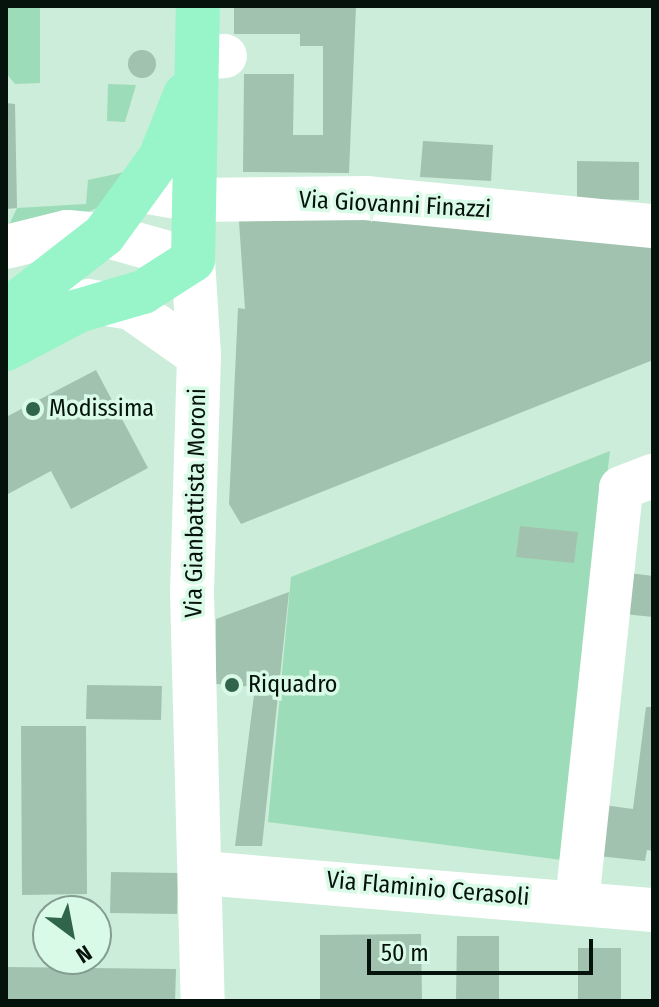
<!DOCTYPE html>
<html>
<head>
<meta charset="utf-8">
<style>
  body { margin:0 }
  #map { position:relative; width:659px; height:1007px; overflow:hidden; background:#cbedd9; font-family:"Fira Sans Condensed",sans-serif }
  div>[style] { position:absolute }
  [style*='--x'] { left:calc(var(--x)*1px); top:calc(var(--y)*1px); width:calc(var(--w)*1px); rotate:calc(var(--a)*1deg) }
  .green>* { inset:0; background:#9ddcb8 }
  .building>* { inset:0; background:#a1c2ae }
  .round { border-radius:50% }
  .minor>* { height:44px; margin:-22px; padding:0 22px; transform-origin:22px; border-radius:22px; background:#fff }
  .major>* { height:44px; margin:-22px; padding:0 22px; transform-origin:22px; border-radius:22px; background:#98f4c9 }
  .dots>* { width:22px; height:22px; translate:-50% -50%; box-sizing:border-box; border:4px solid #d8fae6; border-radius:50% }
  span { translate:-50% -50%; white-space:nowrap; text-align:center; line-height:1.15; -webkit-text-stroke:7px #d8fae6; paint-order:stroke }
  .street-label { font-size:24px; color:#06120c }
  .poi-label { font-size:24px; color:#06120c }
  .left { translate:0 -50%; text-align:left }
  .frame { position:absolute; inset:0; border:8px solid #06120c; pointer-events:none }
  .north { position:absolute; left:32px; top:895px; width:80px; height:80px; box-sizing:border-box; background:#d8fae6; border:2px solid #849d8f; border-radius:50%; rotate:148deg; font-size:22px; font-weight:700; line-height:32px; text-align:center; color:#06120c }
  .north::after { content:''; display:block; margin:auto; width:28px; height:36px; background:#31654a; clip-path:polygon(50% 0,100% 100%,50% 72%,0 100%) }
  .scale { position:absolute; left:367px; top:939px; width:226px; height:36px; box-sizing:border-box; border:4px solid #06120c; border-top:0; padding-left:10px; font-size:24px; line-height:28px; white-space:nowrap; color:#06120c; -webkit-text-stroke:6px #d8fae6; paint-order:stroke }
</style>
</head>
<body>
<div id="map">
  <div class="green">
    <div style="clip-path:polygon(6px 6px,40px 6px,40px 83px,15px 84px,6px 73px)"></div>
    <div style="clip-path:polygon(108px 84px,136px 85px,125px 122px,107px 121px)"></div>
    <div style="clip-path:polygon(125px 172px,102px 205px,85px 214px,9px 225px,17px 208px,86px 204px,88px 180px)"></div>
    <div style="clip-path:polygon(610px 451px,562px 860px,268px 822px,291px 577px)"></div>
  </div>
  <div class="building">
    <div style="clip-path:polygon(234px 6px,356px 6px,349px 173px,243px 172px,244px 74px,294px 74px,293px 135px,323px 135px,323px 46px,300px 46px,300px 34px,234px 34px)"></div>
    <div class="round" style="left:128px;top:50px;width:28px;height:28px"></div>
    <div style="clip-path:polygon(6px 103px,15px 104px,17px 208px,6px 209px)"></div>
    <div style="clip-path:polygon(423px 141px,493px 145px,491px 181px,420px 177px)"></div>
    <div style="clip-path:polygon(577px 161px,639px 162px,639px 200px,577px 199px)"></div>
    <div style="clip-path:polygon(238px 207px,653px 235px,653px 360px,241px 524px,229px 504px,238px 308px,245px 309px)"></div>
    <div style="clip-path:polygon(96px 370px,148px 468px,71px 509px,51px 471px,6px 495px,6px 417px)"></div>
    <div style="clip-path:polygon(520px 526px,578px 532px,574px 563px,516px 557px)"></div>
    <div style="clip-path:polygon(629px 573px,653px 576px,653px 617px,624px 614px)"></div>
    <div style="clip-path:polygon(289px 592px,262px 846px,235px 846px,255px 687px,216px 684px,216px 619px)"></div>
    <div style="clip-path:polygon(87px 685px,162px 686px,161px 720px,86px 719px)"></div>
    <div style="clip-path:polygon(646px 707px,653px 707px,653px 851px,647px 850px,645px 861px,598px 856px,604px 805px,633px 809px)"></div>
    <div style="clip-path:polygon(21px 726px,86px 726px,87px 894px,22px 895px)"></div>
    <div style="clip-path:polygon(111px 872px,178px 873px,177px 914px,110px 913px)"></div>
    <div style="clip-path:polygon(421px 934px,422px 1001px,320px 1001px,320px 935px)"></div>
    <div style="clip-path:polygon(457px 936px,499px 936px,499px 1001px,456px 1001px)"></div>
    <div style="clip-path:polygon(578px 948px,621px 948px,621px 1001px,578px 1001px)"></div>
    <div style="clip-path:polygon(6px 967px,176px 969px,175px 1001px,6px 1001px)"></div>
  </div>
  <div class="minor">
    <div style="--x:197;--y:58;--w:28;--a:-4"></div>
    <div style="--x:137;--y:190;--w:58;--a:10"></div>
    <div style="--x:194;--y:200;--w:172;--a:-0.7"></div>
    <div style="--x:366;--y:198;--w:288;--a:5.6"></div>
    <div style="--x:6;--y:247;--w:63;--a:-13.8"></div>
    <div style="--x:67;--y:232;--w:37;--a:5"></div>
    <div style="--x:104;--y:235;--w:92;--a:15.7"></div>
    <div style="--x:193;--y:260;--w:96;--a:86.4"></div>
    <div style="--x:199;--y:356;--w:237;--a:91.7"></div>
    <div style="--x:192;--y:593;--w:408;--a:88.5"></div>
    <div style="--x:88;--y:301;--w:44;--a:9.2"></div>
    <div style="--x:131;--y:308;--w:83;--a:35.2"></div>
    <div style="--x:202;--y:873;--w:453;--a:4.7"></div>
    <div style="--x:577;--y:902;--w:416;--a:-83.9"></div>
    <div style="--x:621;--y:488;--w:34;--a:-21"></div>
  </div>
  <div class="major">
    <div style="--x:6;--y:311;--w:124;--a:-37.8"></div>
    <div style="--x:104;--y:235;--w:95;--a:-54"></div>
    <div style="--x:160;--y:158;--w:68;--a:-68.4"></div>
    <div style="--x:6;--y:349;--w:81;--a:-27.8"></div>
    <div style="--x:78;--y:311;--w:68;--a:-16.3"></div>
    <div style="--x:143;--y:292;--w:59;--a:-32.6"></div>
    <div style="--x:193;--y:260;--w:254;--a:-88.9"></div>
  </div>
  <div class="dots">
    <div style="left:33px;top:409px;background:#31654a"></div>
    <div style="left:232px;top:685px;background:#31654a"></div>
  </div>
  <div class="street-label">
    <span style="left:395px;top:205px;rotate:3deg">Via Giovanni Finazzi</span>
    <span style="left:196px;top:503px;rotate:-89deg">Via Gianbattista Moroni</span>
    <span style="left:428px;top:889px;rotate:5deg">Via Flaminio Cerasoli</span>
  </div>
  <div class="poi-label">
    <span class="left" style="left:49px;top:409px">Modissima</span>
    <span class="left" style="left:248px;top:685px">Riquadro</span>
  </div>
  <div class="frame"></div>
  <div class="north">N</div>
  <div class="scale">50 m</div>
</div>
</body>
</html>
